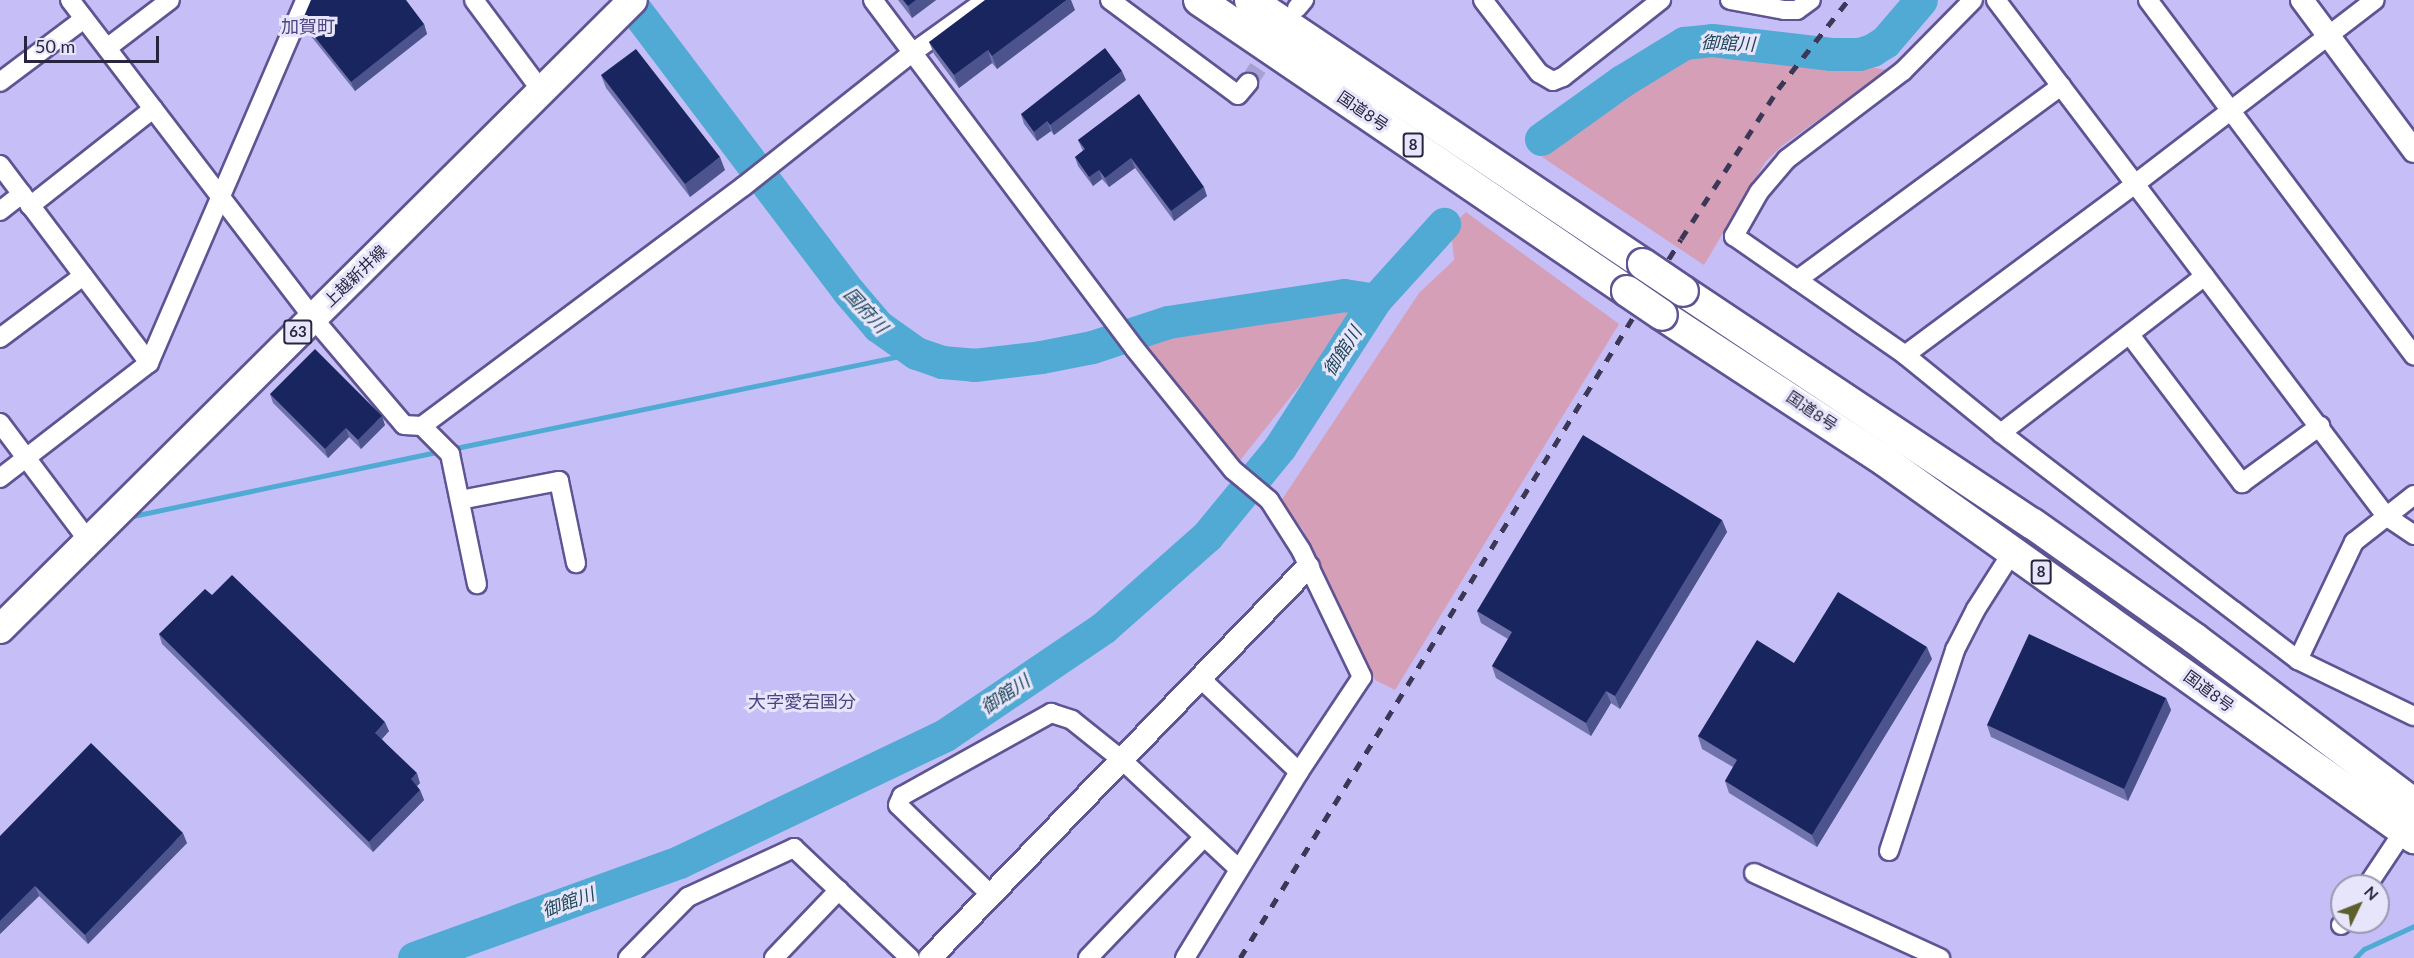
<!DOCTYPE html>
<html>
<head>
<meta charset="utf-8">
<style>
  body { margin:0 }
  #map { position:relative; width:2414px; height:958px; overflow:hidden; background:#c6bff7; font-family:Lato,"Noto Sans JP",sans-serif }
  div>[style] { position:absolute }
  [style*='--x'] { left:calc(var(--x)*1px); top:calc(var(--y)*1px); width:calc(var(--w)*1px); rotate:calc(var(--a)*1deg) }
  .green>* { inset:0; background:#d59fb8 }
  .stream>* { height:5px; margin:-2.5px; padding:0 2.5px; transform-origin:2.5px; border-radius:2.5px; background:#50aad3 }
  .river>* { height:33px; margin:-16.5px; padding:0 16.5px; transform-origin:16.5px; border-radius:16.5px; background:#50aad3 }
  .minor-tunnel>* { height:18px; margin-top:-9px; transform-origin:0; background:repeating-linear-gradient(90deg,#a7a0d2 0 18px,transparent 0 27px) }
  .roads { filter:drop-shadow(2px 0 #5f5493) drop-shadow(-2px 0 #5f5493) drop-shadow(0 2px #5f5493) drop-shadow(0 -2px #5f5493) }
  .minor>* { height:18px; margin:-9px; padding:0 9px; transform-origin:9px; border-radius:9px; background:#fff }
  .tertiary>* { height:22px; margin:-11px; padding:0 11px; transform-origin:11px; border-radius:11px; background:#fff }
  .primary>* { height:28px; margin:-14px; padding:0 14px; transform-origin:14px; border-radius:14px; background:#fff }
  .trunk>* { height:30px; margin:-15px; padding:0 15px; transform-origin:15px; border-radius:15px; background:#fff }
  .rail>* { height:4.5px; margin-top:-2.25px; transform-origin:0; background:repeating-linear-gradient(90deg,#3c3756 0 10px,transparent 0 20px) }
  .bridges { filter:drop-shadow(2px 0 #5f5493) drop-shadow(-2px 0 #5f5493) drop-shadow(0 2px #5f5493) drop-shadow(0 -2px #5f5493) }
  .trunk-bridge>* { height:30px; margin:-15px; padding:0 15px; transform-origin:15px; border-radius:15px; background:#fff }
  .wall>* { inset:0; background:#7072ab }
  .shaded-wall>* { inset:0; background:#4d538d }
  .building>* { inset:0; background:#19255f }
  span { translate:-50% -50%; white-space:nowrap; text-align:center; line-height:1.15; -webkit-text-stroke:6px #e7e5fb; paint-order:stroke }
  .shield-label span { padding:2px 4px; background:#e7e5fb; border:2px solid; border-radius:4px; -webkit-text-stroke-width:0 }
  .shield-label { font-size:15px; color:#292540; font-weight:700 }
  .street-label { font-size:16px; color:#292540 }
  .neighbourhood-label { font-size:18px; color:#4e437f }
  .water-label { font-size:18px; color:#1e4657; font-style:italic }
  .north { position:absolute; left:2330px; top:874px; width:60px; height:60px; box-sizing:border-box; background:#e7e5fb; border:2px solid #9b98b0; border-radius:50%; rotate:47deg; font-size:16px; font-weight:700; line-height:24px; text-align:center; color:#292540 }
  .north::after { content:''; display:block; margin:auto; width:21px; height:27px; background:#5d5f2c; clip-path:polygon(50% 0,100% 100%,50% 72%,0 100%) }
  .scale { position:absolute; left:24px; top:36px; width:135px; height:27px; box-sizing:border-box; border:3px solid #292540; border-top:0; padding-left:8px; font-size:18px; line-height:21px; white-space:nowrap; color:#292540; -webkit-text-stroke:4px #e7e5fb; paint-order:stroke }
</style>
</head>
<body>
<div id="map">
  <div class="green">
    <div style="clip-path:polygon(1723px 50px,1850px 63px,1887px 70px,1782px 146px,1766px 161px,1704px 265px,1542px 157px,1624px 93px,1683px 55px)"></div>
    <div style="clip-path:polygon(1466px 212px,1619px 324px,1395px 690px,1375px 680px,1303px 530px,1281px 501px,1419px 293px,1454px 260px,1452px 240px,1446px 231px)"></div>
    <div style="clip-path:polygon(1342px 302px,1351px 307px,1354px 317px,1348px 325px,1238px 463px,1140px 339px)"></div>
  </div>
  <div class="stream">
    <div style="--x:451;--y:449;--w:475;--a:-11.7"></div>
    <div style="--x:128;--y:517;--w:320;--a:-11.9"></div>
    <div style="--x:2355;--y:958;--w:13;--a:-45"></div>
    <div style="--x:2364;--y:949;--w:55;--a:-24.7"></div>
  </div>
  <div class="river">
    <div style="--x:628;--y:0;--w:366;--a:52.9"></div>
    <div style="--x:849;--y:292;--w:45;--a:49.5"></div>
    <div style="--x:878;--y:326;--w:47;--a:35.4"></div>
    <div style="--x:916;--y:353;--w:28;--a:19"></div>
    <div style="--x:942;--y:362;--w:32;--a:5"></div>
    <div style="--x:974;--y:365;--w:67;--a:-6.8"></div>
    <div style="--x:1041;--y:357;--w:52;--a:-11.1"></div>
    <div style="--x:1092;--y:347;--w:80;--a:-18.2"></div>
    <div style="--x:1168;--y:322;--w:178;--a:-8.7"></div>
    <div style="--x:1344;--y:295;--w:31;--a:9"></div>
    <div style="--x:1541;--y:139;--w:100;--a:-35.6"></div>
    <div style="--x:1622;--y:81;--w:73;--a:-31.5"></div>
    <div style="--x:1684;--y:43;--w:28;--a:-6"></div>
    <div style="--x:1712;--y:40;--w:120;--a:6.7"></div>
    <div style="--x:1831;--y:54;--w:28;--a:0"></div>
    <div style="--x:1859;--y:54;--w:14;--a:-17"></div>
    <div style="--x:1872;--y:50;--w:15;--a:-32"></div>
    <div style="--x:1885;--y:42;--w:55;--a:-49.4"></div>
    <div style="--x:414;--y:958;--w:282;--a:-19.9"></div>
    <div style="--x:679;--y:862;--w:295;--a:-25.5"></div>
    <div style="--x:945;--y:735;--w:191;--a:-34.1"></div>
    <div style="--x:1103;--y:628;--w:139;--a:-41.5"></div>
    <div style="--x:1207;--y:536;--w:115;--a:-50.6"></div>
    <div style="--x:1280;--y:447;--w:175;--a:-57.1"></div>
    <div style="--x:1375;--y:300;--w:103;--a:-47.8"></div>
  </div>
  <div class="minor-tunnel">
    <div style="--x:1248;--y:83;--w:49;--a:-56.6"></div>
  </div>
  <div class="roads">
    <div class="minor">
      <div style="--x:70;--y:0;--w:400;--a:52.6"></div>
      <div style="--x:313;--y:318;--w:140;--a:49.6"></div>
      <div style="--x:404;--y:425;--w:18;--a:3"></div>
      <div style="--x:422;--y:426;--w:402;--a:-36.7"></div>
      <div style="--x:744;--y:186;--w:214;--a:-38.4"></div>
      <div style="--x:912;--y:53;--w:91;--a:-35.6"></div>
      <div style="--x:474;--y:0;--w:116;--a:53.4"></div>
      <div style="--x:873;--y:0;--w:436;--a:53.1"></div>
      <div style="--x:1135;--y:349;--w:156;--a:51"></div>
      <div style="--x:1233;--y:470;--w:47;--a:39.8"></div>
      <div style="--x:1269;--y:500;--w:59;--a:57.4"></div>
      <div style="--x:1301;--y:550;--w:141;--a:64.3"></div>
      <div style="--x:1362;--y:677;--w:114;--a:123.6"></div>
      <div style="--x:1299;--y:772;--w:218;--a:121.5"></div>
      <div style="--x:1110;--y:0;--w:159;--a:36.6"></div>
      <div style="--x:1238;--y:95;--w:16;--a:-50"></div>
      <div style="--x:1483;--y:0;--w:92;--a:52.5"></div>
      <div style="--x:1539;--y:73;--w:16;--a:30"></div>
      <div style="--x:1553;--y:81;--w:11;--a:-22"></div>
      <div style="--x:1563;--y:77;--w:125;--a:-38.2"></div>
      <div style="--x:1730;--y:0;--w:55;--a:10.5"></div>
      <div style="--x:1784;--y:10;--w:13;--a:0"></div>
      <div style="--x:1797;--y:10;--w:17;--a:-36"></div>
      <div style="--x:1973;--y:0;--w:100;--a:134.6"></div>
      <div style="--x:1903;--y:71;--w:146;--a:142.8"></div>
      <div style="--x:1787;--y:159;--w:43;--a:130.3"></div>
      <div style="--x:1759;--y:192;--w:51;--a:119.6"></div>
      <div style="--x:1734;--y:236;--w:208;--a:34.8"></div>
      <div style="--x:1905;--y:355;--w:124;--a:39.1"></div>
      <div style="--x:2001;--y:433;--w:374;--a:37.4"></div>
      <div style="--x:2298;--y:660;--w:129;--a:25.8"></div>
      <div style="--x:1996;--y:0;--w:647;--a:52.92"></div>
      <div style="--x:2386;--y:516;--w:34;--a:34"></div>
      <div style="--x:2148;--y:0;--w:444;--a:53.2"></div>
      <div style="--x:1297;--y:8;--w:11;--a:-49"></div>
      <div style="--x:107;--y:48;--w:79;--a:-37.3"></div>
      <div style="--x:0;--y:82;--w:105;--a:-36.9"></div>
      <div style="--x:0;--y:165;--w:248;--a:53"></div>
      <div style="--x:30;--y:206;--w:157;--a:-38.3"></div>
      <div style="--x:0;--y:211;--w:28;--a:-38"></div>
      <div style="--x:1797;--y:280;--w:328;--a:-36.3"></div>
      <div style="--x:2130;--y:335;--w:186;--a:52.9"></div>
      <div style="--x:2242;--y:483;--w:97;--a:-36.2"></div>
      <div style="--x:0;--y:338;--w:104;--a:-36.8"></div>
      <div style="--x:1905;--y:355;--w:287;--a:-36.6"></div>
      <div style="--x:2135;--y:184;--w:302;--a:-37.5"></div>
      <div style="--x:0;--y:423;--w:146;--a:53.1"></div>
      <div style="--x:422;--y:426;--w:40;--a:45"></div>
      <div style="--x:450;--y:454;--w:133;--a:78.3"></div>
      <div style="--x:2001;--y:433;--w:257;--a:-37.6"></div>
      <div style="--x:0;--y:478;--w:188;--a:-37.7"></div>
      <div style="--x:149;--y:363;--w:395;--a:-66.7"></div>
      <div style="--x:460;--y:500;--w:101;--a:-10.9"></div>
      <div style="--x:559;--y:481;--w:84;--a:78.3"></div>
      <div style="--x:2298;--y:660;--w:131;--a:-64.6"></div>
      <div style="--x:2354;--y:542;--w:76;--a:-38.1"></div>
      <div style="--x:1199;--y:677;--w:138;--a:43.5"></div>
      <div style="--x:1889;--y:851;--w:212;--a:-71.8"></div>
      <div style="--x:1955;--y:650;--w:46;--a:-62.9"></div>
      <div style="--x:1976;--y:609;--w:69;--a:-57.5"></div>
      <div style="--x:1754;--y:873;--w:205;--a:24.6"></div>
      <div style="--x:2367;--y:886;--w:76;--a:-56.3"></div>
      <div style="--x:991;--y:895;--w:129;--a:-135.9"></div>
      <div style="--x:898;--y:805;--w:10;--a:-66"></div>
      <div style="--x:902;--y:796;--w:171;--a:-29.1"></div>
      <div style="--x:1051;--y:713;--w:22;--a:18"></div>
      <div style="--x:1072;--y:720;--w:64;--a:38.7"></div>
      <div style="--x:1122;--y:760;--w:160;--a:43"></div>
      <div style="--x:2341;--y:925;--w:4;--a:-45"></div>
      <div style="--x:628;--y:958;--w:86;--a:-45.5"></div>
      <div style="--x:688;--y:897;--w:117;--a:-24.8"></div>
      <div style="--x:794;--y:848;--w:160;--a:43.5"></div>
      <div style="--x:774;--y:958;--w:94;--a:-46.3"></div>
      <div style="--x:1088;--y:958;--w:166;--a:-46.2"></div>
    </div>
    <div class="tertiary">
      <div style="--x:2302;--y:0;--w:188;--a:53.4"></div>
      <div style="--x:930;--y:958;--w:544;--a:-45.97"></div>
    </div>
    <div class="primary">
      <div style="--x:0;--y:629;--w:892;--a:-44.82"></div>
    </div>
    <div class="trunk">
      <div style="--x:1199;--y:0;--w:518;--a:34.21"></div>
      <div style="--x:1250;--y:0;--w:473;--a:33.9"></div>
      <div style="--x:1683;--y:291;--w:420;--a:33.7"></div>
      <div style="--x:2033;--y:524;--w:197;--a:35.3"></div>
      <div style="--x:2194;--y:638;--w:276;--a:37"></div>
      <div style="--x:1662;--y:315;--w:267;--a:33.2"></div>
      <div style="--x:1885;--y:461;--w:650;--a:35.48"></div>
    </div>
  </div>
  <div class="rail">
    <div style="--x:1240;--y:958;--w:843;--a:-58.48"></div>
    <div style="--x:1681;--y:239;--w:179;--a:-57.1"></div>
    <div style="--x:1778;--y:89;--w:113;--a:-51.8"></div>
  </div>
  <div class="bridges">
    <div class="trunk-bridge">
      <div style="--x:1643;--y:264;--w:48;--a:34"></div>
      <div style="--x:1627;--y:291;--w:42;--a:34.4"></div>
    </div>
  </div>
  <div class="wall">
    <div style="clip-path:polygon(898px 0,936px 0,912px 18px)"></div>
    <div style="clip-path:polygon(1075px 10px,997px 69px,992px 63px,959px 88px,934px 54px,929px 42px)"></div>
    <div style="clip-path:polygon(302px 21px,424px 24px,427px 34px,355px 91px,306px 30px)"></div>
    <div style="clip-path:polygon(601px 75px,725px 170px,690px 197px,606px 88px)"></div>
    <div style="clip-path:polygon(1126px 80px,1054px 135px,1051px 131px,1037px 141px,1024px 124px,1021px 114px)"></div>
    <div style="clip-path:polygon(1139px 94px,1207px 196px,1174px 221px,1135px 168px,1109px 187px,1102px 179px,1093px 186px,1078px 166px,1075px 157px,1083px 151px,1078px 140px)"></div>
    <div style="clip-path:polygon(270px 394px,385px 425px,361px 449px,349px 437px,328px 458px,273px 403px)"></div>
    <div style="clip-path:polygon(1722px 520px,1727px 532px,1620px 709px,1611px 703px,1591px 736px,1496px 678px,1492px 666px,1508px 639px,1481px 623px,1477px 611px)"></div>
    <div style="clip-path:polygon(212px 595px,389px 731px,382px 739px,420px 783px,417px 786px,420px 790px,424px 800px,373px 852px,162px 644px,159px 634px)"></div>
    <div style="clip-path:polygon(1932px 659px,1817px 847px,1729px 793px,1725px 781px,1733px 767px,1702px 749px,1698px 736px,1794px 663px)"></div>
    <div style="clip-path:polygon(2166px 698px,2171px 710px,2128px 801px,1991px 737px,1987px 725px)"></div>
    <div style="clip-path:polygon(0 836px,187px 843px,88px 944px,39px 896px,0 934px)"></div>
  </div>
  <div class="shaded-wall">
    <div style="clip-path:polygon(916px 0,936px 0,912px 18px,908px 6px)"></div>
    <div style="clip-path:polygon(1067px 0,1071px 0,1075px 10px,997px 69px,992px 56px)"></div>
    <div style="clip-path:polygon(424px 24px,427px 34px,355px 91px,351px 82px)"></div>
    <div style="clip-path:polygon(988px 50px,992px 63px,959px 88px,954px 75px)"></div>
    <div style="clip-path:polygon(1122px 71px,1126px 80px,1054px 135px,1050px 125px)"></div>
    <div style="clip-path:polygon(1047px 121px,1051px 131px,1037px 141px,1034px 132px)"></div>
    <div style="clip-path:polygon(720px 157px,725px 170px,690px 197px,685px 184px)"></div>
    <div style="clip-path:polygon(1131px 158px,1135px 168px,1109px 187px,1105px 178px)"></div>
    <div style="clip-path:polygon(1099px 170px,1102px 179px,1093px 186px,1089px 177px)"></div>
    <div style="clip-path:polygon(1204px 187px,1207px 196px,1174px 221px,1171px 211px)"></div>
    <div style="clip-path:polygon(382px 416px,385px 425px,361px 449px,358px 440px)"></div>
    <div style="clip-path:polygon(346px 428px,349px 437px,328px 458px,325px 449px)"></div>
    <div style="clip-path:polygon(1722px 520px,1727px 532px,1620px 709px,1615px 696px)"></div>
    <div style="clip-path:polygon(1927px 647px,1932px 659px,1817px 847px,1812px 835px)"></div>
    <div style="clip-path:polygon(1606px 691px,1611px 703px,1591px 736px,1586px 723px)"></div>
    <div style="clip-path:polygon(2166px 698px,2171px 710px,2128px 801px,2124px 789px)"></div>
    <div style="clip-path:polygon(385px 722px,389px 731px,379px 742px,375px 733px)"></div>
    <div style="clip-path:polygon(417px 773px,420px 783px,414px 789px,411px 779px)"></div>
    <div style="clip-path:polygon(420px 790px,424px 800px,373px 852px,369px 842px)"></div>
    <div style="clip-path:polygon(183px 833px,187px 843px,88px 944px,85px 935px)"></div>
    <div style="clip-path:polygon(35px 886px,39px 896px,0 934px,0 921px)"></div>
  </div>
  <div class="building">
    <div style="clip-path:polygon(311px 0,406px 0,424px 24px,351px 82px,302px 21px)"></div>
    <div style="clip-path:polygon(903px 0,916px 0,908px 6px)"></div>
    <div style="clip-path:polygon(985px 0,1067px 0,992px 56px,988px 50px,954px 75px,929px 42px)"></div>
    <div style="clip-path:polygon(1105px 48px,1122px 71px,1050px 125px,1047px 121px,1034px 132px,1021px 114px)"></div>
    <div style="clip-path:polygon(636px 49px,720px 157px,685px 184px,601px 75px)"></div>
    <div style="clip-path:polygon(1139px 94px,1204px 187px,1171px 211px,1131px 158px,1105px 178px,1099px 170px,1089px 177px,1075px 157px,1085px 149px,1078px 140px)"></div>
    <div style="clip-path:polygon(315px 349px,382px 416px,358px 440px,346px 428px,325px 449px,270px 394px)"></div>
    <div style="clip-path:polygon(1583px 435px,1722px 520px,1615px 696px,1606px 691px,1586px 723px,1492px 666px,1512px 632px,1477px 611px)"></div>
    <div style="clip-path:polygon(232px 575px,385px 722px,375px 733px,417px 773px,411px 779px,420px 790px,369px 842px,159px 634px,205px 589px,212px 595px)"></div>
    <div style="clip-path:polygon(1838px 592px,1927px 647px,1812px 835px,1725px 781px,1737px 760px,1698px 736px,1757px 640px,1794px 663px)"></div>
    <div style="clip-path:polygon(2029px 634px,2166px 698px,2124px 789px,1987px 725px)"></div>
    <div style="clip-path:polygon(91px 743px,183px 833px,85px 935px,35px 886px,0 921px,0 836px)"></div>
  </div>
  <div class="shield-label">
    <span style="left:1413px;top:145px">8</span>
    <span style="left:298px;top:332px">63</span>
    <span style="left:2041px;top:572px">8</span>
  </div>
  <div class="street-label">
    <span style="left:1363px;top:111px;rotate:34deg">国道8号</span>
    <span style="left:355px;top:276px;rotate:-44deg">上越新井線</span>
    <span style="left:1812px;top:411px;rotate:34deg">国道8号</span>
    <span style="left:2209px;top:691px;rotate:36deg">国道8号</span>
  </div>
  <div class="neighbourhood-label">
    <span style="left:308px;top:26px">加賀町</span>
    <span style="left:802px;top:701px">大字愛宕国分</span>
  </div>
  <div class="water-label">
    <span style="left:1728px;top:43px;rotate:2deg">御館川</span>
    <span style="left:866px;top:310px;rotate:47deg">国府川</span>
    <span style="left:1342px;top:351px;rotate:-57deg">御館川</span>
    <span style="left:1005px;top:694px;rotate:-34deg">御館川</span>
    <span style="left:568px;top:902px;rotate:-20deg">御館川</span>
  </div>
  <div class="north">N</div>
  <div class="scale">50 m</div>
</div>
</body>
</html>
